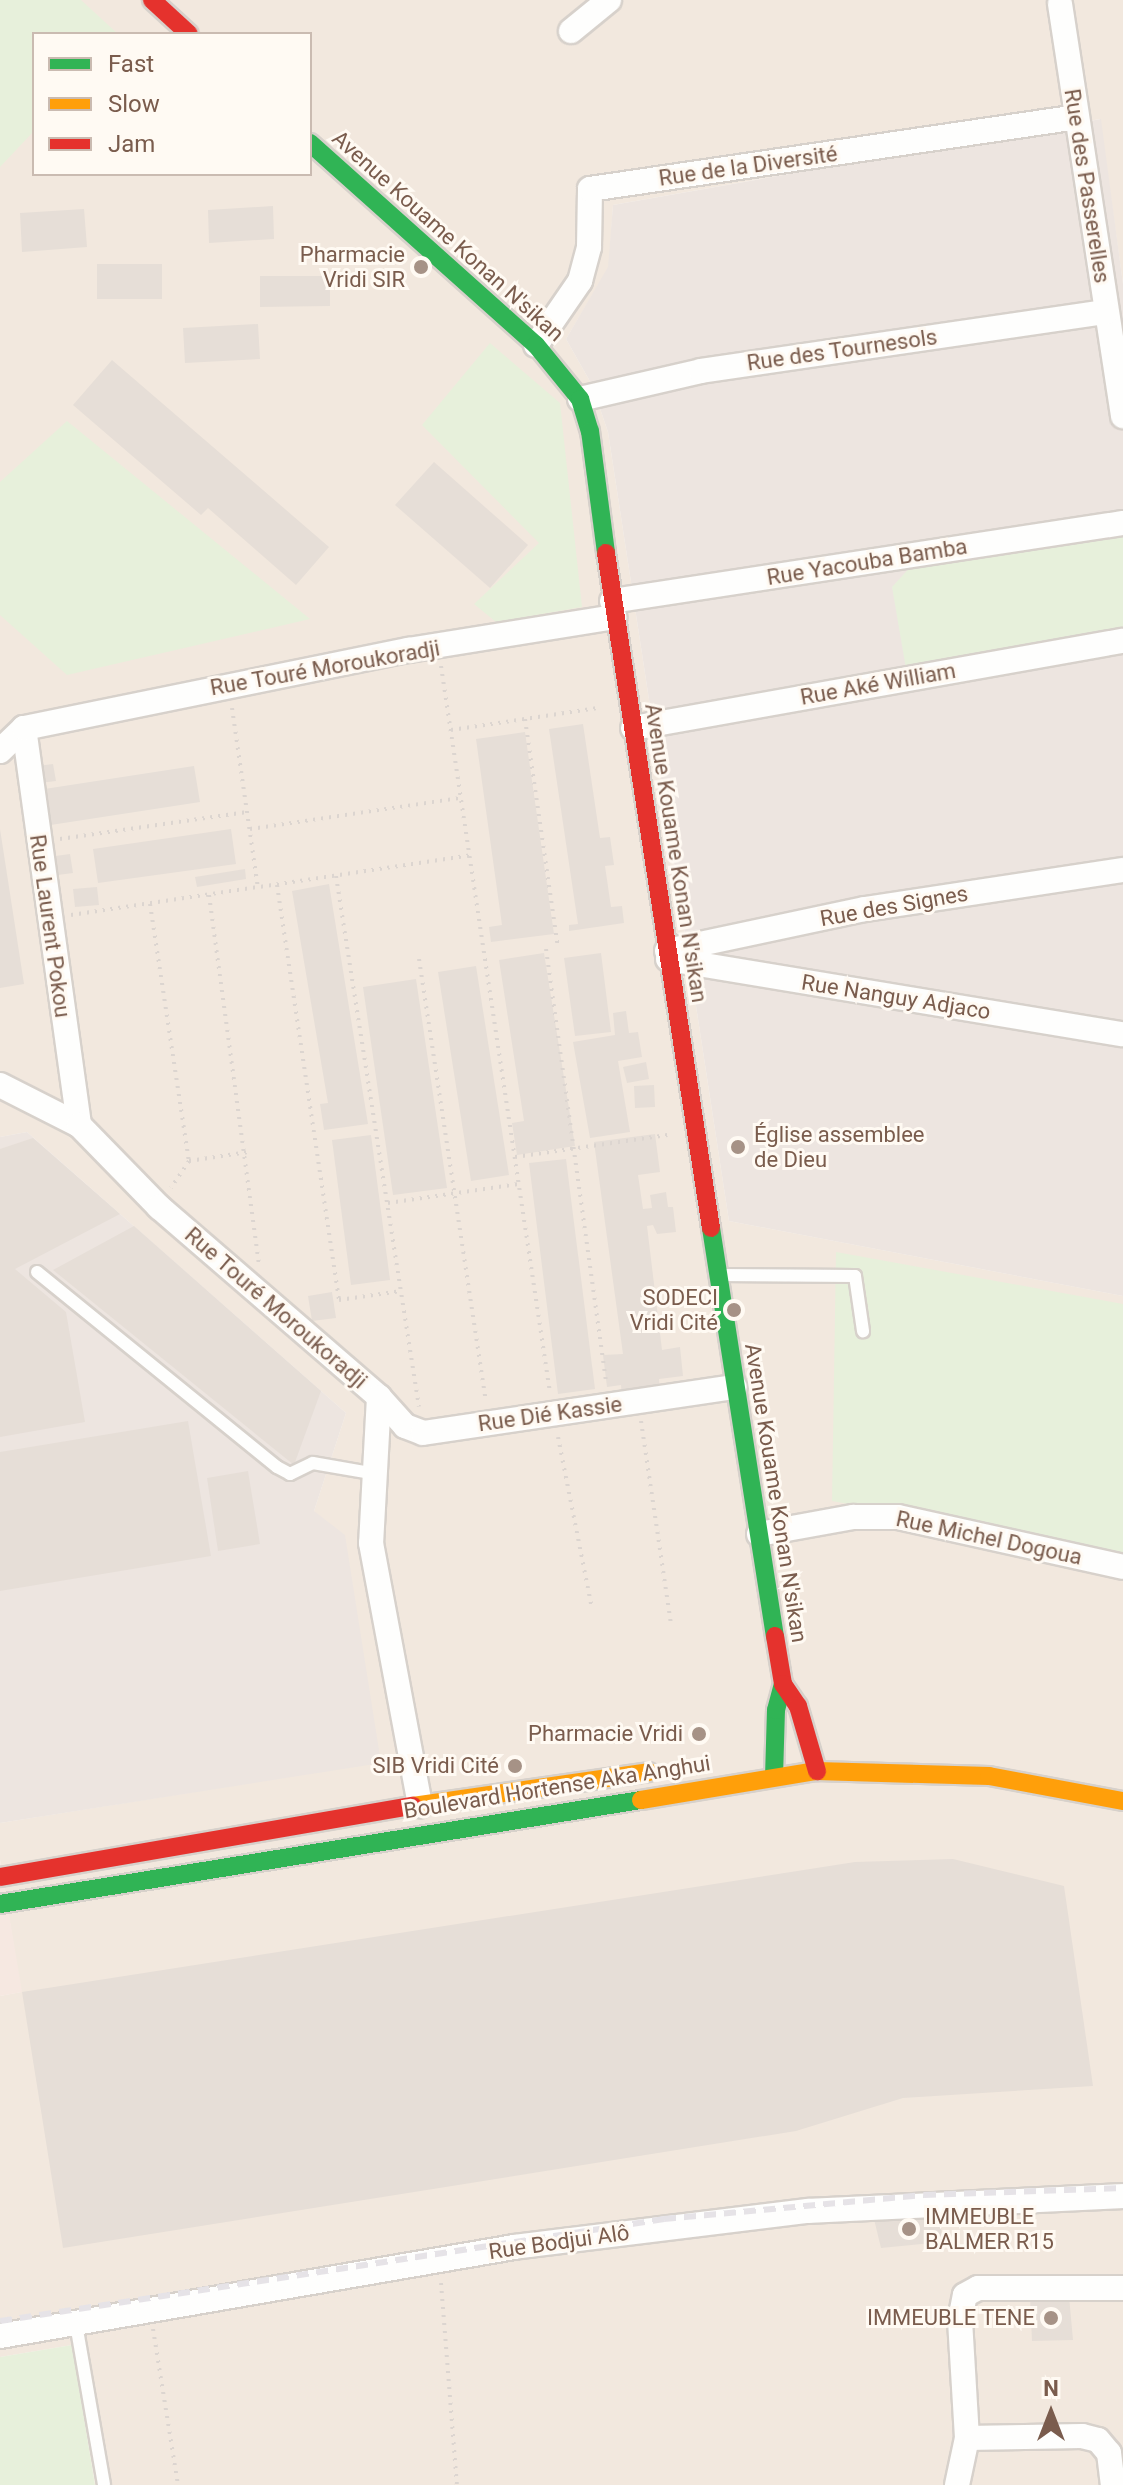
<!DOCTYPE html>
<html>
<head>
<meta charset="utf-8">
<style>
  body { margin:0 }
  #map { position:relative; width:1123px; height:2485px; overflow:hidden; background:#f9f5f0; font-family:Roboto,sans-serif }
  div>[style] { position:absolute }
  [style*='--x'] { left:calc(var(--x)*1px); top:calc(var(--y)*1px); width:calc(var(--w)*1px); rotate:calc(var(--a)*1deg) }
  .residential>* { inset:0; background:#f2e8de }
  .commercial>* { inset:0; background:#f6e8e1 }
  .industrial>* { inset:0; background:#ede5e0 }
  .green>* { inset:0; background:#e7f0db }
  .building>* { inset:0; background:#e6ded7 }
  .path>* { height:4px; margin-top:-2px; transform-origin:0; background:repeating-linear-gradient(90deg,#dcd5d0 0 2px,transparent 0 8px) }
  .roads { filter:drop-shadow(2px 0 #d7d1cb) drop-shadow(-2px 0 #d7d1cb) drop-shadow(0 2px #d7d1cb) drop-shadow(0 -2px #d7d1cb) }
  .lane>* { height:12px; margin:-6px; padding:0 6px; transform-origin:6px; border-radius:6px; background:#fefefd }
  .street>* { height:24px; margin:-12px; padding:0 12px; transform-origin:12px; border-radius:12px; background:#fefefd }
  .fast>* { height:18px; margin:-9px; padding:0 9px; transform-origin:9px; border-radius:9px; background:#30b455 }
  .slow>* { height:18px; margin:-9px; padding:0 9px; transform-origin:9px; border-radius:9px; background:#ff9f0a }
  .jam>* { height:18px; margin:-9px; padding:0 9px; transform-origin:9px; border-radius:9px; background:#e5322d }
  .rail>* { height:6px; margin-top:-3px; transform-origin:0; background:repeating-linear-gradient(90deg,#e6e3e7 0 12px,transparent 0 20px) }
  .dots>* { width:22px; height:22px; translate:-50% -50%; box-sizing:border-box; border:4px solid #fffaf3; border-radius:50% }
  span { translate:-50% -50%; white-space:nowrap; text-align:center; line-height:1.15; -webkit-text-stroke:6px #fffaf3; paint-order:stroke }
  .street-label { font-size:22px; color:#7a5c4d }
  .poi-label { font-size:22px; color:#7a5c4d }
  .right { translate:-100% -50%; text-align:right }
  .left { translate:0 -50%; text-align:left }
  .legend { position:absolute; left:32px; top:32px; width:280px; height:144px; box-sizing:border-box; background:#fffaf3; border:2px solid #cabbb1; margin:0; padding:10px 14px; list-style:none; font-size:24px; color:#7a5c4d }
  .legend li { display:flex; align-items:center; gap:16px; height:40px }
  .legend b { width:40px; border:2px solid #cabbb1 }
  .north { position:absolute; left:1011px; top:2373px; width:80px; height:80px; -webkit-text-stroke:6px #fffaf3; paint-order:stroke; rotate:0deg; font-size:22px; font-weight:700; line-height:32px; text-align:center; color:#7a5c4d }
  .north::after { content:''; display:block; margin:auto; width:28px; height:36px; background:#7a5c4d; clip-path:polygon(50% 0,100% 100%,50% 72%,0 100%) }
</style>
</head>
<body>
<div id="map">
  <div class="residential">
    <div style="clip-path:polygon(evenodd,0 0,1123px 0,1123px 284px,1100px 119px,613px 205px,609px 267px,566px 339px,592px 385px,608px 432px,729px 1221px,1123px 1296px,1123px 2485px,95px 2485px,72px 2345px,0 2357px,0 1996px,21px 1992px,0 1860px,0 1823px,381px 1762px,314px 1511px,346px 1413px,27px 1132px,0 1137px,0 0,34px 34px,310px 34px,310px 174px,34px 174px,34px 34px)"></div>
  </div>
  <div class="commercial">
    <div style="clip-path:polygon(0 1860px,22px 1992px,0 1996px)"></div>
  </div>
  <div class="industrial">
    <div style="clip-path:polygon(1101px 119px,1123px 284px,1123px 1296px,729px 1221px,608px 432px,592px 385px,566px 339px,608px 267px,613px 205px)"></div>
    <div style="clip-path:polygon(27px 1132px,346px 1413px,314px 1511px,345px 1535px,381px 1763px,0 1823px,0 1137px)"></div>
  </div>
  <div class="green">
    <div style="clip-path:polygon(0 0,81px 0,118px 34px,34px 34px,34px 131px,0 167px)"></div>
    <div style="clip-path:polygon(490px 343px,560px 403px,582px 607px,496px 622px,474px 604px,539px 543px,422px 425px)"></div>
    <div style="clip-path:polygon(67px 421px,310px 619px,67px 675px,0 615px,0 482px)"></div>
    <div style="clip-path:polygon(1123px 516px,1123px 637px,906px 669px,892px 587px,925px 551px)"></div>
    <div style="clip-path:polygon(836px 1252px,1123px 1304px,1123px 1555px,832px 1501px)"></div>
    <div style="clip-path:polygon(72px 2345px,95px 2485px,0 2485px,0 2357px)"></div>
  </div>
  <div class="building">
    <div style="clip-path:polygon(273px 206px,274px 239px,209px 243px,208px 210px)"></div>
    <div style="clip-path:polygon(84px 209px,87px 247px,22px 252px,20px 213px)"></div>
    <div style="clip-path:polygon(97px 264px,162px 264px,162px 299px,97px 299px)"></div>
    <div style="clip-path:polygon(260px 276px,330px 276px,330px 306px,260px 307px)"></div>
    <div style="clip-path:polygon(258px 324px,260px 359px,185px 363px,183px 328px)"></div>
    <div style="clip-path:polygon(112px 360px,329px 547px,296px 585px,208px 508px,201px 515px,73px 405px)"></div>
    <div style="clip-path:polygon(434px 462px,528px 545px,490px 588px,395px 505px)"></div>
    <div style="clip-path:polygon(583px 724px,600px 838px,610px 837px,614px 865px,605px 866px,611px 907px,622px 906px,624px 923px,569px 931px,569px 925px,578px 924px,549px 729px)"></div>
    <div style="clip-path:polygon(525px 732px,554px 934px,491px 942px,489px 927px,502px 925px,476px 739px)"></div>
    <div style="clip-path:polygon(53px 764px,56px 781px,40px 783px,37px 766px)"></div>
    <div style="clip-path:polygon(194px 766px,200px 802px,44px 826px,38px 790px)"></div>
    <div style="clip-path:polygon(0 829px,24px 984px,0 988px)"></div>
    <div style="clip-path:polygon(231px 829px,236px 864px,98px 883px,93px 849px)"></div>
    <div style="clip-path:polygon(70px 854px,73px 873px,50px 876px,48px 857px)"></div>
    <div style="clip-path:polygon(245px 869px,246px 879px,197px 887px,195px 877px)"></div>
    <div style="clip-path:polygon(329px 884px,368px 1124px,324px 1130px,320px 1104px,328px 1103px,292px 891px)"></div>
    <div style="clip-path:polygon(97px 887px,99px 905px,75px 907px,73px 889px)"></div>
    <div style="clip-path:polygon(544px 953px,575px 1146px,517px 1155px,512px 1123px,524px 1121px,499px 960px)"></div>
    <div style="clip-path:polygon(601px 953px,611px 1032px,575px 1036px,564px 958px)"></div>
    <div style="clip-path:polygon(476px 966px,509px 1175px,471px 1181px,438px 972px)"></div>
    <div style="clip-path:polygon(416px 979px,447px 1188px,393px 1195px,363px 987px)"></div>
    <div style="clip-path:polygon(626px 1011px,629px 1033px,638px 1032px,642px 1057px,618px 1061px,630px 1132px,590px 1138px,573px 1042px,615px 1035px,613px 1013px)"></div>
    <div style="clip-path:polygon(646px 1062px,649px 1079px,627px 1083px,623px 1067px)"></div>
    <div style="clip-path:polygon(654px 1085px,655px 1107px,635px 1108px,634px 1086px)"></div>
    <div style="clip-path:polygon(655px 1134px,660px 1172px,638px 1175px,643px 1209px,652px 1208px,650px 1195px,666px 1192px,668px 1207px,673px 1207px,676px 1232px,657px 1234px,653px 1225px,647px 1226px,662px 1350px,680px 1347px,683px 1376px,659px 1379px,660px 1392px,622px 1397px,621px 1385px,607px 1387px,603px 1355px,623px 1354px,594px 1142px)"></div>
    <div style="clip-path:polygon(371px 1135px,390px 1280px,351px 1285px,332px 1140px)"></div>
    <div style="clip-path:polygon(33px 1138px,120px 1214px,15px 1269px,66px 1312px,85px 1422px,0 1437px,0 1149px)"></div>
    <div style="clip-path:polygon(566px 1159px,595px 1389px,558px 1394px,529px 1163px)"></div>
    <div style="clip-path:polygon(134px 1226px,321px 1391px,294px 1465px,53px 1270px)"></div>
    <div style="clip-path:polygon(332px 1292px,336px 1318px,312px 1321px,308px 1296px)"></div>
    <div style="clip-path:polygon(188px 1421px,211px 1556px,0 1591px,0 1452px)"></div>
    <div style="clip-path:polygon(248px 1471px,260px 1544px,218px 1551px,207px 1478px)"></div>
    <div style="clip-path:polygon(953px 1859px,1064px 1886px,1093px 2086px,903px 2098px,796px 2131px,63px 2248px,22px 1992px,855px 1862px)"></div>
    <div style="clip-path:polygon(940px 2210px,942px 2242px,881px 2248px,873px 2215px)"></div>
    <div style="clip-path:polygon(1030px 2296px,1069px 2296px,1073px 2340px,1032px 2341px)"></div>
  </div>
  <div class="path">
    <div style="--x:441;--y:666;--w:735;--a:81.47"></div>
    <div style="--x:232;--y:708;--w:182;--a:81.8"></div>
    <div style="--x:525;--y:719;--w:231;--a:81.8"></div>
    <div style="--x:451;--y:730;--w:150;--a:-8.5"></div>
    <div style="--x:250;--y:829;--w:213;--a:-8.4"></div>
    <div style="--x:60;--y:839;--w:189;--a:-8.2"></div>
    <div style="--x:336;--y:876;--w:537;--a:81.12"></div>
    <div style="--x:277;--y:885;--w:420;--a:81.5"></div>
    <div style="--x:339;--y:1300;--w:63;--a:-8.3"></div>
    <div style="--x:209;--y:895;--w:371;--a:82.3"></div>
    <div style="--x:150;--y:904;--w:260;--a:81.4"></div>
    <div style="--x:189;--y:1161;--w:32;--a:124"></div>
    <div style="--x:71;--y:915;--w:404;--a:-8.5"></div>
    <div style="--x:546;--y:949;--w:439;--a:82.1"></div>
    <div style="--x:419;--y:959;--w:447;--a:81.4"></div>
    <div style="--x:515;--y:1157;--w:154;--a:-8.2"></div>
    <div style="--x:189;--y:1161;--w:60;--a:-8.7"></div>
    <div style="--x:388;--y:1203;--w:132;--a:-8.3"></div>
    <div style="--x:641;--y:1421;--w:206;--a:81.6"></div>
    <div style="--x:558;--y:1437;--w:175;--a:78.8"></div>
    <div style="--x:441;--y:2283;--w:203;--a:85.5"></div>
    <div style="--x:153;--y:2329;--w:158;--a:80.9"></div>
  </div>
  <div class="roads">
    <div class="lane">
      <div style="--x:37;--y:1272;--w:309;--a:39.1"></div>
      <div style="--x:277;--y:1467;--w:15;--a:28"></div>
      <div style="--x:290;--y:1474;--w:25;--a:-26"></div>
      <div style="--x:313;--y:1463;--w:59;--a:9.8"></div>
      <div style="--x:720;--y:1275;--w:135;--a:0.4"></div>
      <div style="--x:855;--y:1276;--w:56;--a:81.7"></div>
      <div style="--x:76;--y:2324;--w:163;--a:80.1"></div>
    </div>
    <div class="street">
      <div style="--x:1060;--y:4;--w:417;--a:81.3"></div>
      <div style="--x:571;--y:31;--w:49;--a:-39.2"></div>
      <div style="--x:536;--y:345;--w:78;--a:-55.5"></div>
      <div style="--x:580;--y:281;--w:35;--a:-75"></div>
      <div style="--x:589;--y:247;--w:58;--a:-89"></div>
      <div style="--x:590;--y:189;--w:490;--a:-8.4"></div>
      <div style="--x:580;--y:399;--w:124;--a:-13"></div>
      <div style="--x:701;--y:371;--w:409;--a:-8.3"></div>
      <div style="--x:612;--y:601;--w:517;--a:-8.68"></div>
      <div style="--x:24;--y:728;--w:401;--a:82.1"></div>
      <div style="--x:633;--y:728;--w:498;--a:-10.1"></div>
      <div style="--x:0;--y:751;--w:33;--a:-44"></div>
      <div style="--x:24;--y:728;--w:393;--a:-11.5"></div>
      <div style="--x:409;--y:650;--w:208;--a:-9.1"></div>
      <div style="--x:667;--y:951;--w:202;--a:-12"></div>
      <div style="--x:865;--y:909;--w:261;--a:-8.6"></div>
      <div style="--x:668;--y:959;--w:461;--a:9.4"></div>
      <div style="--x:0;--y:1085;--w:89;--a:26.9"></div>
      <div style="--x:79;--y:1125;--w:115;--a:45.7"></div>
      <div style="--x:159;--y:1207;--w:291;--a:40.8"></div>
      <div style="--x:379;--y:1397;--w:146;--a:93.1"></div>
      <div style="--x:371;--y:1543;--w:267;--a:79.4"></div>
      <div style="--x:379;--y:1397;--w:39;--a:48"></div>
      <div style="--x:405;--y:1426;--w:19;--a:21"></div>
      <div style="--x:423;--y:1433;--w:315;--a:-8.4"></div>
      <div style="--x:759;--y:1534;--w:96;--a:-10.3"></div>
      <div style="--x:853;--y:1517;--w:45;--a:0"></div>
      <div style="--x:898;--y:1517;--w:230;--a:12.5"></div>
      <div style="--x:0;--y:2336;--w:522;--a:-9.82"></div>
      <div style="--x:514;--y:2247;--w:296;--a:-7"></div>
      <div style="--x:808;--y:2211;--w:315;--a:-2.7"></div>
      <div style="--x:967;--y:2438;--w:115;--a:-1"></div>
      <div style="--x:1082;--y:2436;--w:16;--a:14"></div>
      <div style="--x:1098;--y:2440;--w:17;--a:50"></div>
      <div style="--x:1109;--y:2453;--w:32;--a:83"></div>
      <div style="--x:957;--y:2485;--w:48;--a:-78"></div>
      <div style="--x:967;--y:2438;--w:118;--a:-93.4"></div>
      <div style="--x:960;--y:2320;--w:25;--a:-79"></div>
      <div style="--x:965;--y:2295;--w:15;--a:-28"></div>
      <div style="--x:978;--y:2288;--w:145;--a:0"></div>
    </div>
    <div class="fast">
      <div style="--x:310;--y:143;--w:303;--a:41.8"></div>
      <div style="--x:536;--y:345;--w:70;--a:50.8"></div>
      <div style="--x:580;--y:399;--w:34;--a:73"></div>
      <div style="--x:590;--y:431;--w:123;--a:82.5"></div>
      <div style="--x:711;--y:1228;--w:413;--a:81.1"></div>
      <div style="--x:774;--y:1777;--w:67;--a:-88.3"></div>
      <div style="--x:776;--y:1710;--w:27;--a:-75"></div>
      <div style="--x:0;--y:1904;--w:649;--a:-9.22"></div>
    </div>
    <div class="slow">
      <div style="--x:641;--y:1800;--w:178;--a:-9.4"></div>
      <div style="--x:817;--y:1771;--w:172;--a:1.7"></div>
      <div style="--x:989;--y:1776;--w:136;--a:10.6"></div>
      <div style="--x:413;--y:1806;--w:238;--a:-8.2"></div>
    </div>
    <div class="jam">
      <div style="--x:152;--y:0;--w:50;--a:42.6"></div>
      <div style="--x:606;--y:553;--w:683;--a:81.16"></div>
      <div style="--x:775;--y:1636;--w:49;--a:80.5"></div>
      <div style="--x:783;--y:1684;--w:27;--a:56"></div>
      <div style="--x:798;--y:1706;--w:68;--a:73.7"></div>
      <div style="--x:0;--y:1877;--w:419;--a:-9.8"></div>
    </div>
  </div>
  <div class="rail">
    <div style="--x:0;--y:2321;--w:672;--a:-8.73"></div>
    <div style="--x:664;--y:2219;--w:261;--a:-5.3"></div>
    <div style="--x:924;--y:2195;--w:199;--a:-2"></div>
  </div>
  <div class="dots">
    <div style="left:421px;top:267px;background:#a69286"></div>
    <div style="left:738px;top:1147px;background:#a69286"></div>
    <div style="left:734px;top:1310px;background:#a69286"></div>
    <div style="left:699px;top:1734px;background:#a69286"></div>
    <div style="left:515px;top:1766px;background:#a69286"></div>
    <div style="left:909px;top:2229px;background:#a69286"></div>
    <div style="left:1051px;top:2318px;background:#a69286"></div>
  </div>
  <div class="street-label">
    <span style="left:748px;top:166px;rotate:-8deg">Rue de la Diversité</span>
    <span style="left:1087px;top:186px;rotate:81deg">Rue des Passerelles</span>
    <span style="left:448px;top:236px;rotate:42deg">Avenue Kouame Konan N'sikan</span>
    <span style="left:842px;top:350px;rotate:-8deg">Rue des Tournesols</span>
    <span style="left:867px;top:562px;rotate:-9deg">Rue Yacouba Bamba</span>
    <span style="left:325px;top:668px;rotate:-10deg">Rue Touré Moroukoradji</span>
    <span style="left:878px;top:684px;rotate:-10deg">Rue Aké William</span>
    <span style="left:676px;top:853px;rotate:81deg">Avenue Kouame Konan N'sikan</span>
    <span style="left:894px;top:906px;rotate:-10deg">Rue des Signes</span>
    <span style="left:50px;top:926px;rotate:82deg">Rue Laurent Pokou</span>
    <span style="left:896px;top:997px;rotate:9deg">Rue Nanguy Adjaco</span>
    <span style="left:276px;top:1308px;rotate:41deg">Rue Touré Moroukoradji</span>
    <span style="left:550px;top:1414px;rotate:-8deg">Rue Dié Kassie</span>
    <span style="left:776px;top:1493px;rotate:81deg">Avenue Kouame Konan N'sikan</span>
    <span style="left:989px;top:1538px;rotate:12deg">Rue Michel Dogoua</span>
    <span style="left:557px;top:1787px;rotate:-9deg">Boulevard Hortense Aka Anghui</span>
    <span style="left:559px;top:2242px;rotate:-8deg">Rue Bodjui Alô</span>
  </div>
  <div class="poi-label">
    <span class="right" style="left:405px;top:267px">Pharmacie<br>Vridi SIR</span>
    <span class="left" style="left:754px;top:1147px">Église assemblee<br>de Dieu</span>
    <span class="right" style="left:718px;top:1310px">SODECI<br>Vridi Cité</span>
    <span class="right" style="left:683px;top:1734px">Pharmacie Vridi</span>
    <span class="right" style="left:499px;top:1766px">SIB Vridi Cité</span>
    <span class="left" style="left:925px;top:2229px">IMMEUBLE<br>BALMER R15</span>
    <span class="right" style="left:1035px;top:2318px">IMMEUBLE TENE</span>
  </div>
  <ul class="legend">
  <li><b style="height:10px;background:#30b455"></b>Fast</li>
  <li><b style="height:10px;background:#ff9f0a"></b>Slow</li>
  <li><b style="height:10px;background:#e5322d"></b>Jam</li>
  </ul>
  <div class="north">N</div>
</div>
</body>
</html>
